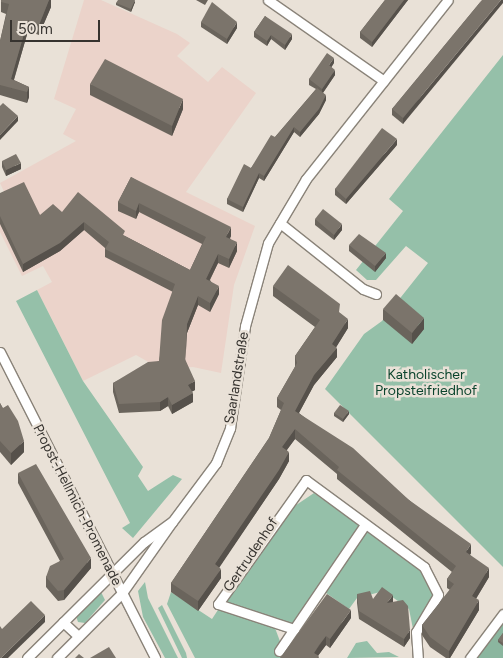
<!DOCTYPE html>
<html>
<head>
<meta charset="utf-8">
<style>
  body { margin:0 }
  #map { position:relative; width:503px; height:658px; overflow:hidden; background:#e9e1d7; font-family:Figtree,sans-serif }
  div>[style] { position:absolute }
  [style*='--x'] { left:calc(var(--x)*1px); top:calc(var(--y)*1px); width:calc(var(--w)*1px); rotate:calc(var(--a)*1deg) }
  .education>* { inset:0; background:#ebd3ca }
  .green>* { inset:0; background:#95c0a9 }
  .forest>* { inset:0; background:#8bb69f }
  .roads { filter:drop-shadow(1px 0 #8a8379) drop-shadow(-1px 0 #8a8379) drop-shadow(0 1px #8a8379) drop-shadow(0 -1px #8a8379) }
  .minor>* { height:9px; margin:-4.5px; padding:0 4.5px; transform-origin:4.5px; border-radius:4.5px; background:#fff }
  .wall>* { inset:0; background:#6a645c }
  .shaded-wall>* { inset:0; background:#56514b }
  .building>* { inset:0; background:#7b746b }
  span { translate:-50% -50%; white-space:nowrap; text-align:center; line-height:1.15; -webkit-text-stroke:5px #e9e1d7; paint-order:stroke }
  .park-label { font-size:14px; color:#0b442d }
  .street-label { font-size:14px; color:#36332f }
  .scale { position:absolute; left:10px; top:20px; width:90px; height:22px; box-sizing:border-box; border:2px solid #36332f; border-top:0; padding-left:6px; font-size:15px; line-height:18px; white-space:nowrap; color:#36332f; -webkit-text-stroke:4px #e9e1d7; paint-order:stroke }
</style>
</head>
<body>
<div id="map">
  <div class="education">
    <div style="clip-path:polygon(84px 0,101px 0,177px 34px,190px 43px,177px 56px,208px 82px,222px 67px,256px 93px,186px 192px,255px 226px,234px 285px,221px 373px,193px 367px,152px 370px,152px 364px,136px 355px,83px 381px,37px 290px,52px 282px,43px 266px,22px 276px,0 232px,0 202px,7px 198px,0 183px,76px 141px,63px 134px,76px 109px,54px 99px)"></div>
  </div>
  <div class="green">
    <div style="clip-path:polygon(503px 55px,503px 567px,325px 389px,364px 334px,382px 321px,428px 263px,406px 246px,376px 280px,367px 280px,356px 270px,403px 211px,389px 199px)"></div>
    <div style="clip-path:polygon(37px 290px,83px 381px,143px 467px,138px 476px,148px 491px,173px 475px,182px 479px,133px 538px,122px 528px,130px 523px,16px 301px)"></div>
    <div style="clip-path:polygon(314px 493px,419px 568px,433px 595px,413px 629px,409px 609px,384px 591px,357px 598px,349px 609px,319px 588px,295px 623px,278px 622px,275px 628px,281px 644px,275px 652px,284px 658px,195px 658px,167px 604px,171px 592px,212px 619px,280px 516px)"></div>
    <div style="clip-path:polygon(145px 582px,148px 598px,178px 658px,165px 658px,143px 617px,138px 591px)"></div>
    <div style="clip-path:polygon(101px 592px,105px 600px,85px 623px,78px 622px,76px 616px)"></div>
    <div style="clip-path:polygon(162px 605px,186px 653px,187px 658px,182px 658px,158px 608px)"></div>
    <div style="clip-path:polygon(367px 641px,377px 653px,389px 652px,399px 657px,347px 658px,356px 643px)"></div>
  </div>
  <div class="forest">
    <div style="clip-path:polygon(503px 620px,503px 658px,477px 658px)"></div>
  </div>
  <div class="roads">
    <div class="minor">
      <div style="--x:268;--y:0;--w:141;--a:34.9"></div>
      <div style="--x:280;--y:223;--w:106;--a:38.5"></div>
      <div style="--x:363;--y:289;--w:14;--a:21"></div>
      <div style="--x:0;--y:352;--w:343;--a:63.1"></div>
      <div style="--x:172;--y:522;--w:74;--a:-53.3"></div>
      <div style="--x:216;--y:463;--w:38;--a:-68"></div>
      <div style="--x:230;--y:428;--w:103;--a:-81.6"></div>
      <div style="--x:245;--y:326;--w:86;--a:-74.5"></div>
      <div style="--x:268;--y:243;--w:74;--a:-59.3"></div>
      <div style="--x:306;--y:179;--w:228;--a:-51.6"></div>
      <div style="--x:364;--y:526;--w:125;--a:124.2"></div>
      <div style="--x:294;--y:629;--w:80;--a:-161.8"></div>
      <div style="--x:218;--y:604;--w:152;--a:-54.6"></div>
      <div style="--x:306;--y:480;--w:147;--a:36.4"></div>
      <div style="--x:424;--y:567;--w:31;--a:63"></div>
      <div style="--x:438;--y:595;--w:43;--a:120.7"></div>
      <div style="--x:416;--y:632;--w:26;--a:86"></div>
      <div style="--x:63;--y:622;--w:21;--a:43"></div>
      <div style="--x:279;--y:651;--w:27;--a:-56"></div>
      <div style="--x:27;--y:658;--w:165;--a:-44.8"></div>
      <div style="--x:144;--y:542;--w:34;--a:-36"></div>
      <div style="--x:172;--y:522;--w:87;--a:125.2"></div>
      <div style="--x:122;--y:593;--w:92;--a:135"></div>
      <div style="--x:470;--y:658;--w:55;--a:-53.1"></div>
    </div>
  </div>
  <div class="wall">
    <div style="clip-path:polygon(51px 0,51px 7px,39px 35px,28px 31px,14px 80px,29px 87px,29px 97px,27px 103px,0 95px,0 41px,6px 14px,1px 12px,1px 2px)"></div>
    <div style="clip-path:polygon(196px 0,208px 0,205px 5px)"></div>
    <div style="clip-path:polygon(385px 0,408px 0,372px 47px,360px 38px,360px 32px)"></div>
    <div style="clip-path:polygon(482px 0,403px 124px,392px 115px,392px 109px)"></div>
    <div style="clip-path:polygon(135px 2px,131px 12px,116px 5px,116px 3px)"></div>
    <div style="clip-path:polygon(265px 16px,292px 39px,285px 50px,271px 39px,267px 46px,254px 37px,254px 32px)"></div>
    <div style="clip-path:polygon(201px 22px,237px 28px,227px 44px,201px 27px)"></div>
    <div style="clip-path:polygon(334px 63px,331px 67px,335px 75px,323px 93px,326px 100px,319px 114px,300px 137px,294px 132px,264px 181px,259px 178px,243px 212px,227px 204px,227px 199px,275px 137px,316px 89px,309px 85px,309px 79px)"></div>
    <div style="clip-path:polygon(90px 84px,183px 109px,172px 136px,90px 95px)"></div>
    <div style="clip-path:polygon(397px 145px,346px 204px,335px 195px,335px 189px)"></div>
    <div style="clip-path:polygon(2px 161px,21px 169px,6px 176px,2px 167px)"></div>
    <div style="clip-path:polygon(131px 177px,231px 236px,230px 238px,237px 251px,229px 268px,218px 263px,210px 280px,219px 294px,210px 312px,198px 305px,187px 333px,185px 361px,195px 390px,192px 391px,193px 402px,172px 414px,168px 406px,160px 411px,119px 413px,113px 392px,113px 383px,159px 361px,173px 292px,105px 257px,105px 248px,84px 230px,60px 251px,23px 272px,0 224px,0 193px,40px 215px,62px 212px,125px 236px,190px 270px,202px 244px,139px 212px,136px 219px,118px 211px,118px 202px)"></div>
    <div style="clip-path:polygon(315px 219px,342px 230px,334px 240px,315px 225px)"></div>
    <div style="clip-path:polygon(349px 245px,386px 258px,375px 272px,349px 251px)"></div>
    <div style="clip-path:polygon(273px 286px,340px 314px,348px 328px,336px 347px,337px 357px,314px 385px,299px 413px,409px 500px,471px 553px,470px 555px,489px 577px,476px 599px,479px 610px,450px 658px,446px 658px,430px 647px,422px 635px,422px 625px,450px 590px,447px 588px,447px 579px,452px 572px,337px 479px,337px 474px,295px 439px,287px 450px,289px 461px,279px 479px,219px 567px,221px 578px,198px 611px,171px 592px,171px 583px,269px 438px,281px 410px,277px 407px,277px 398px,295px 367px,295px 356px,315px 327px,273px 296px)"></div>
    <div style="clip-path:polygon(383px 309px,424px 329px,412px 344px,383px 320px)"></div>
    <div style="clip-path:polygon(0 403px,24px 452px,11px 465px,0 452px)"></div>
    <div style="clip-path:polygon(334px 413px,349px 414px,343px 422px,334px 416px)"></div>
    <div style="clip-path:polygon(18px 473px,91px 568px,64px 600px,58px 601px,46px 587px,46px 577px,60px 561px,18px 483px)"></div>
    <div style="clip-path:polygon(357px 594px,373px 599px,393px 602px,410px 638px,404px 647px,359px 619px,357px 603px)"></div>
    <div style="clip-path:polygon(351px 618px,330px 648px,326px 645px,318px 656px,319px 658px,280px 658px)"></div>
    <div style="clip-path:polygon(503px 633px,503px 646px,498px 642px,498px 640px)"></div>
  </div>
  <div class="shaded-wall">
    <div style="clip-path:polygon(49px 0,51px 0,51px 7px,39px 35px,39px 25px)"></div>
    <div style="clip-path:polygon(135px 0,135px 2px,131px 12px,131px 9px)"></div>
    <div style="clip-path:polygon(404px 0,408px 0,372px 47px,372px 42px)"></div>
    <div style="clip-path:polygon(501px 0,503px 0,503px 3px,403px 124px,403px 118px)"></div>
    <div style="clip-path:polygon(28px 20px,28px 31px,11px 89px,11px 79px)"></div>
    <div style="clip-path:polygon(237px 22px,237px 28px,227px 44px,227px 39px)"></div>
    <div style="clip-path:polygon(292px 34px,292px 39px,285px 50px,285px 45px)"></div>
    <div style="clip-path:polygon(271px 35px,271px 39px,267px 46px,267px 41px)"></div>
    <div style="clip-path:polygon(334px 58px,334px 63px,329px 71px,329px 65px)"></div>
    <div style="clip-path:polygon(335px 70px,335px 75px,322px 94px,322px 89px)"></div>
    <div style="clip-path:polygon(29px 87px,29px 97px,27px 103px,27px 92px)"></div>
    <div style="clip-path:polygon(326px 95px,326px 100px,319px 114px,300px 137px,300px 132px)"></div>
    <div style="clip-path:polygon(183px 99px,183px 109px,172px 136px,172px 126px)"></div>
    <div style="clip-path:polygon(18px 116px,18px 121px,0 140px,0 135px)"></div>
    <div style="clip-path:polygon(294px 127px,294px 132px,264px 181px,264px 176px)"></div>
    <div style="clip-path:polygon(397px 139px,397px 145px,346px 204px,346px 199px)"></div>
    <div style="clip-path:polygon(21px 163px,21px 169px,6px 176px,6px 170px)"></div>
    <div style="clip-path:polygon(259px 173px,259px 178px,243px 212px,243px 207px)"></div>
    <div style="clip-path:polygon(139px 203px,139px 212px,136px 219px,136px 211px)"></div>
    <div style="clip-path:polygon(84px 222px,84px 230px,60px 251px,23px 272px,23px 264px)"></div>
    <div style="clip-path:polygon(342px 224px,342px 230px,334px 240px,334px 235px)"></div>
    <div style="clip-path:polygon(231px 227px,231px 236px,226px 246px,226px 237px)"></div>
    <div style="clip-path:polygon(237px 242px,237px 251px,229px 268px,229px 259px)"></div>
    <div style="clip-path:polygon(386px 253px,386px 258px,375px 272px,375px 266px)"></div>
    <div style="clip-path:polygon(218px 254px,218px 263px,206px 287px,206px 279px)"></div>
    <div style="clip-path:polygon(219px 286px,219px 294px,210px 312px,210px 303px)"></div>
    <div style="clip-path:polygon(198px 296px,198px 305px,187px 333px,185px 368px,187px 324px)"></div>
    <div style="clip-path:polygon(424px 318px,424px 329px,412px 344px,412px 333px)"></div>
    <div style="clip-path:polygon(348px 319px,348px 328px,332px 354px,332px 344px)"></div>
    <div style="clip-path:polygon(337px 348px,337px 357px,314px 385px,295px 420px,295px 411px,314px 375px)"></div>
    <div style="clip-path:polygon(195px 381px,195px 390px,188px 394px,188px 385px)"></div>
    <div style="clip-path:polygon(193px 393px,193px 402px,172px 414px,172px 405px)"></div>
    <div style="clip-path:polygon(168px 397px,168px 406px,160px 411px,160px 402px)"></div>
    <div style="clip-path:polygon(349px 411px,349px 414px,343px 422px,343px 419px)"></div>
    <div style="clip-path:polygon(295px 429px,295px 439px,282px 456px,282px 447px)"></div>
    <div style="clip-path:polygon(24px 441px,24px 452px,11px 465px,11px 453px)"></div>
    <div style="clip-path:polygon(289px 452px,289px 461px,279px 479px,215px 574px,215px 564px)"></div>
    <div style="clip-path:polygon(471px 544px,471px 553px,466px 561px,466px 552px)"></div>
    <div style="clip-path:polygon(91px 558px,91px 568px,64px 600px,64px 590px)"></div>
    <div style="clip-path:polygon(489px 568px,489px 577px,472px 605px,472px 596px)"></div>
    <div style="clip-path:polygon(221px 569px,221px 578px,198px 611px,198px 601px)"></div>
    <div style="clip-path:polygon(393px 595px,393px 603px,387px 603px)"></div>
    <div style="clip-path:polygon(479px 600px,479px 610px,450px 658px,449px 658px,449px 651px)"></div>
    <div style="clip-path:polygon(351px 610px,351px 618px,330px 648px,330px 639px)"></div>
    <div style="clip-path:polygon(45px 615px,45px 622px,8px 658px,1px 658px)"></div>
    <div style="clip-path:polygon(410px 630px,410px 638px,404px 647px,404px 639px)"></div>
    <div style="clip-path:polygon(326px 636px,326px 645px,316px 658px,314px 653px)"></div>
  </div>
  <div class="building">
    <div style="clip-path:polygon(1px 0,49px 0,39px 25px,28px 20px,11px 79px,29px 87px,27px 92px,0 85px,0 41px,9px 4px,1px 2px)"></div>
    <div style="clip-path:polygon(118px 0,135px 0,131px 9px,116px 3px)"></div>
    <div style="clip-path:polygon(385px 0,404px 0,372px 42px,360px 32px)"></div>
    <div style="clip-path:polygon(482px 0,501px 0,403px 118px,392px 109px)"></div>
    <div style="clip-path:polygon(212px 2px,237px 22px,227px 39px,201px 22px)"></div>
    <div style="clip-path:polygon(265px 16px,292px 34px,285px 45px,271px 35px,267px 41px,254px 32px)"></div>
    <div style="clip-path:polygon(327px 53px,334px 58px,329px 65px,335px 70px,322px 89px,309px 79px)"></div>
    <div style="clip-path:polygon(105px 59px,183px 99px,172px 126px,90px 84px)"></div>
    <div style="clip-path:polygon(317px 88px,326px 95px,319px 109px,300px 132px,294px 127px,264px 176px,259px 173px,243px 207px,227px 199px,244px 164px,251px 168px,271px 135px,275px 137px)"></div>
    <div style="clip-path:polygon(3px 103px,18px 116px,0 135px,0 106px)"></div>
    <div style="clip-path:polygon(382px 128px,397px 139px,346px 199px,335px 189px)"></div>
    <div style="clip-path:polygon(16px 154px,21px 163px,6px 170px,2px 161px)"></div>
    <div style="clip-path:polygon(131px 177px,231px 227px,226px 237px,237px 242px,229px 259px,218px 254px,206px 279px,219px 286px,210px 303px,198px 296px,187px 324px,185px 359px,195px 381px,188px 385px,193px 393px,172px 405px,168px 397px,160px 402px,119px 404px,113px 383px,148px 362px,159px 361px,162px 320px,175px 284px,105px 249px,109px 242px,84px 222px,60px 243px,23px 264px,0 216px,0 193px,24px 182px,40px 215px,53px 204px,62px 212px,78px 192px,125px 231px,123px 235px,190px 270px,206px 237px,139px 203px,136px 211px,118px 202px)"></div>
    <div style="clip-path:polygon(323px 209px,342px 224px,334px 235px,315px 219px)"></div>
    <div style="clip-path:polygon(359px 234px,386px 253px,375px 266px,349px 245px)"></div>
    <div style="clip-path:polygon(288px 265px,340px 304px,339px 312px,348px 319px,332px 344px,337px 348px,314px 375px,295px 411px,353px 448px,409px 500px,471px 544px,466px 552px,489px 568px,472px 596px,479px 600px,449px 651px,430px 637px,422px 625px,454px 584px,447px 579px,456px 566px,337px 470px,339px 467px,295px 429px,282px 447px,289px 452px,279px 470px,215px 564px,221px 569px,198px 601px,171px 583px,269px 438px,284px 403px,277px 398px,297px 363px,295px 356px,320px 320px,273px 286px)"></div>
    <div style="clip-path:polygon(396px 294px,424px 318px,412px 333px,383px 309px)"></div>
    <div style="clip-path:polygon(0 403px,3px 408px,8px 405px,18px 421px,24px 441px,11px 453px,0 441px)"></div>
    <div style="clip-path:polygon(340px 405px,349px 411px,343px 419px,334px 413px)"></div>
    <div style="clip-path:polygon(36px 464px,91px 558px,64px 590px,58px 591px,46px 577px,50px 566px,64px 559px,18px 473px)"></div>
    <div style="clip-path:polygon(382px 587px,393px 595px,387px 603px,403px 600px,408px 606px,410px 630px,404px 639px,359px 611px,357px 594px,370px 591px,373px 599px)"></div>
    <div style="clip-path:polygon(327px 594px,351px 610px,330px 639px,326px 636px,319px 645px,314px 653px,319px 656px,317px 658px,280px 658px)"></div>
    <div style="clip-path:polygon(31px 601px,45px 615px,1px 658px,0 658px,0 626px,2px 629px)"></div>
    <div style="clip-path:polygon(503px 633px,503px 643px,498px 640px)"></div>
    <div style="clip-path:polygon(109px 647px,116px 658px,90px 658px)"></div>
    <div style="clip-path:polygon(79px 654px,84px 658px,75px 658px)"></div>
  </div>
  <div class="park-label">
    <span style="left:426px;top:383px">Katholischer<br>Propsteifriedhof</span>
  </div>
  <div class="street-label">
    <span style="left:237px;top:378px;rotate:-81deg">Saarlandstraße</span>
    <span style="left:77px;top:505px;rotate:63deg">Propst-Hellmich-Promenade</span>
    <span style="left:251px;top:555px;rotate:-56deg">Gertrudenhof</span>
  </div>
  <div class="scale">50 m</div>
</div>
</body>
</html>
